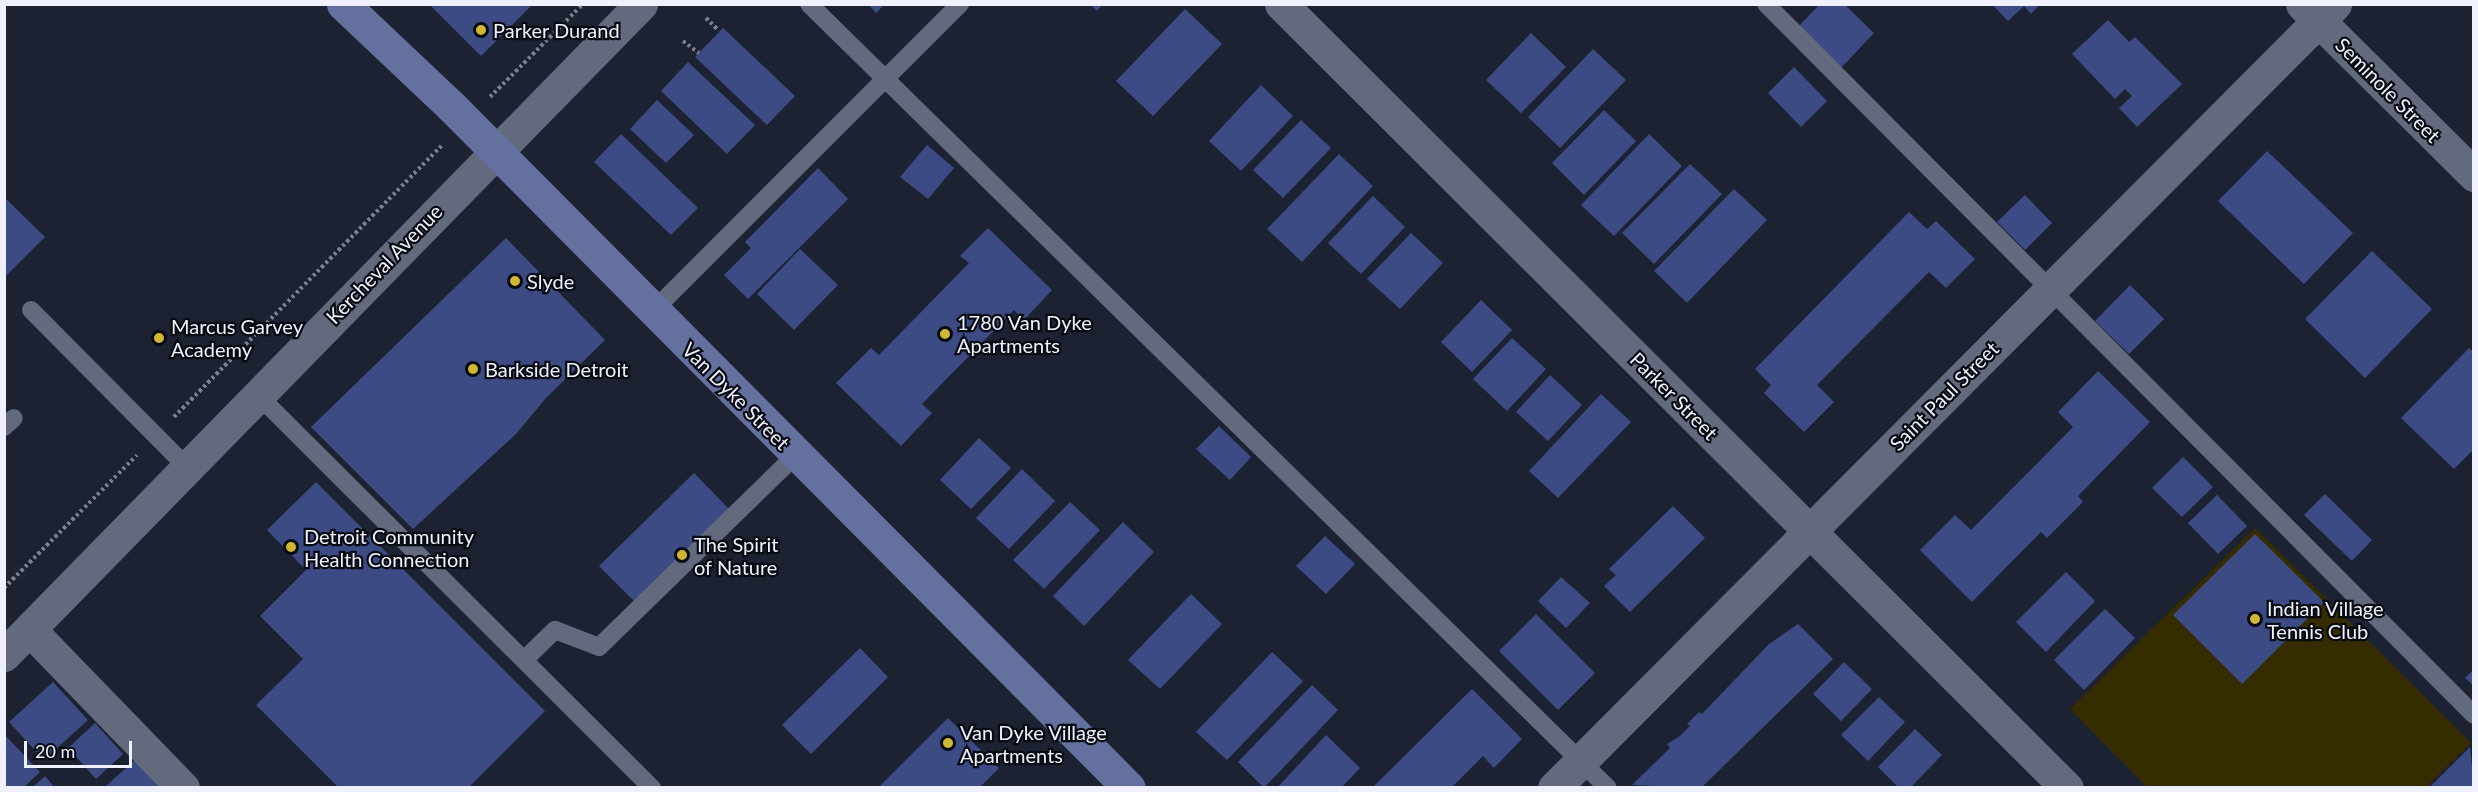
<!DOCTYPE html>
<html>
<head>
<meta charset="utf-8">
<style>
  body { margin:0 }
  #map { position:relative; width:2478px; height:792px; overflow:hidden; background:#1d2232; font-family:Lato,sans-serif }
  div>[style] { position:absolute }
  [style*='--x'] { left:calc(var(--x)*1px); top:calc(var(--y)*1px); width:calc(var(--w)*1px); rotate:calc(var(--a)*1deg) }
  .green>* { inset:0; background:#352c00 }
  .building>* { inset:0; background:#3d4b85 }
  .path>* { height:4px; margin-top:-2px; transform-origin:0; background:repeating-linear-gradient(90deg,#7c808e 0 3px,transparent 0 6px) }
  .service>* { height:18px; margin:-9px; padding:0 9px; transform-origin:9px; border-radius:9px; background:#646a7e }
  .minor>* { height:33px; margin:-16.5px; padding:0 16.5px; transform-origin:16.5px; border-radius:16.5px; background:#646a7e }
  .tertiary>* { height:33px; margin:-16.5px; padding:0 16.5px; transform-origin:16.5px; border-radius:16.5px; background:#646a7e }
  .secondary>* { height:33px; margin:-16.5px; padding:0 16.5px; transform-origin:16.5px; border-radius:16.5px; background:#64709e }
  .dots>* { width:16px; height:16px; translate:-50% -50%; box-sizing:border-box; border:3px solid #090b13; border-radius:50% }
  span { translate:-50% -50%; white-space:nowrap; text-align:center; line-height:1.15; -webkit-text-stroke:4.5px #090b13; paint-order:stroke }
  .poi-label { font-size:20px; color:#eff2fe }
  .left { translate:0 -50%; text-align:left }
  .street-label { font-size:20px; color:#eff2fe }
  .frame { position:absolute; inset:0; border:6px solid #eff2fe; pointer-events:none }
  .scale { position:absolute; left:24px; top:741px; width:108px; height:27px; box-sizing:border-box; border:3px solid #eff2fe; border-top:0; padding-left:8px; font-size:18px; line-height:21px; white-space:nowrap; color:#eff2fe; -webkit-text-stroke:4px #090b13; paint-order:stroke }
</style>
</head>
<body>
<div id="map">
  <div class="green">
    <div style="clip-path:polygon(2255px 528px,2471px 743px,2426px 787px,2147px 787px,2070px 709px)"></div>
  </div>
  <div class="building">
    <div style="clip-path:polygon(429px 4px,533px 4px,481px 56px)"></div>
    <div style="clip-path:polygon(868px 4px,885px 4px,876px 13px)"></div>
    <div style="clip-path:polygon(1090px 4px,1103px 4px,1097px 11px)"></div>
    <div style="clip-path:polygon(1820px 4px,1844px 4px,1874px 33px,1841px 68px,1798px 27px)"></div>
    <div style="clip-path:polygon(1992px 4px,2040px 4px,2031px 14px,2024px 6px,2008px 21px)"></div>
    <div style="clip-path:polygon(1185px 9px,1222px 44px,1153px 116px,1116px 81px)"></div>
    <div style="clip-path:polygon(2108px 20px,2129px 42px,2135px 37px,2182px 84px,2137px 127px,2119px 108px,2132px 96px,2125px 89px,2115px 99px,2072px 54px)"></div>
    <div style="clip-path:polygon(723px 28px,795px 96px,767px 125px,695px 57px)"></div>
    <div style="clip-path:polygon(1531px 33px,1566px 67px,1521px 113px,1486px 80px)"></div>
    <div style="clip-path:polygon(1593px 49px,1626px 80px,1560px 148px,1528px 117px)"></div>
    <div style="clip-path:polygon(688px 62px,755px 125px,727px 154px,661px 91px)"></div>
    <div style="clip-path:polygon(1794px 67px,1827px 101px,1801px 127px,1768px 93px)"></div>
    <div style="clip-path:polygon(1261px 85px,1293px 116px,1241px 171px,1209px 141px)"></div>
    <div style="clip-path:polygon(657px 100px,694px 135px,666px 163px,630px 129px)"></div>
    <div style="clip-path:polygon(1604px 110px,1636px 141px,1584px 195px,1552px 163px)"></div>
    <div style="clip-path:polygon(1301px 120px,1331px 148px,1283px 198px,1253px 170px)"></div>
    <div style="clip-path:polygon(621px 134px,698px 208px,671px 235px,594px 162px)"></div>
    <div style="clip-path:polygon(1649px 134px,1682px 166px,1614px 236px,1581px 205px)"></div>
    <div style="clip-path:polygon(927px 145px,954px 168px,928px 199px,900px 177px)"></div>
    <div style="clip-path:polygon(2267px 151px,2353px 233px,2304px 284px,2218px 201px)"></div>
    <div style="clip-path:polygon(1339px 154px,1373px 186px,1302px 262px,1267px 229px)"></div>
    <div style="clip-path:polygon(1690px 164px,1722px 194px,1654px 264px,1622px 233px)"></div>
    <div style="clip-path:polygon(818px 168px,848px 199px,748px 299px,724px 275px,751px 248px,745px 242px)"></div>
    <div style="clip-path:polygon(1734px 189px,1767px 220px,1687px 303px,1654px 271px)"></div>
    <div style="clip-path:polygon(2025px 195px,2052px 223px,2025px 250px,1997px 222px)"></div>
    <div style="clip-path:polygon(1373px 196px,1405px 227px,1361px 274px,1328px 243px)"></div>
    <div style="clip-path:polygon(4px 197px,45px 237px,4px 278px)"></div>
    <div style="clip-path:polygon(1909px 212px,1927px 229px,1936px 221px,1975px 259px,1946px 288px,1929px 272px,1817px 385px,1834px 402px,1804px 432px,1764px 393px,1771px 385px,1755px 369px)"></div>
    <div style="clip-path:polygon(988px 228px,1052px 290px,1024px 320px,1014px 310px,922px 404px,932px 413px,901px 446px,836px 383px,871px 348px,879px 355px,969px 263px,960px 256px)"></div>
    <div style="clip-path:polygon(1411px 233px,1443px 263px,1400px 309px,1367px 279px)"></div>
    <div style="clip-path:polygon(506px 238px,605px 340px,546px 398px,516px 434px,413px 529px,311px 427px)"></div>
    <div style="clip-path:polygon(800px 249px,838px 285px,794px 330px,757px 294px)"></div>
    <div style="clip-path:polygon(2372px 251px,2432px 309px,2365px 378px,2305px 319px)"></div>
    <div style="clip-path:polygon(2130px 285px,2164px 319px,2129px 354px,2095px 321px)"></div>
    <div style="clip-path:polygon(1481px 300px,1512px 330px,1472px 372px,1441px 342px)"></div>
    <div style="clip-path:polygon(1512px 338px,1546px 369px,1507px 411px,1473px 379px)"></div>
    <div style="clip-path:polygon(2469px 348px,2474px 353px,2474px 449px,2454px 469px,2401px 418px)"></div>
    <div style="clip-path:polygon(2098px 371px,2150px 422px,2078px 496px,2083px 502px,2047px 538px,2041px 532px,1972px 602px,1920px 550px,1955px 515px,1971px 530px,2073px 427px,2058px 412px)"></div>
    <div style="clip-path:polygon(1550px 375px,1582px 405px,1548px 441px,1516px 412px)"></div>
    <div style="clip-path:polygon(1601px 394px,1631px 422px,1558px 498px,1529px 471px)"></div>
    <div style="clip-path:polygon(1219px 426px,1251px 457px,1230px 480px,1196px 449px)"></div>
    <div style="clip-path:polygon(979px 438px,1011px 468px,971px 509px,940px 480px)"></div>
    <div style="clip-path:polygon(2183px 457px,2213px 487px,2182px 517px,2152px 488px)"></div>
    <div style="clip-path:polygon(1022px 469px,1055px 501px,1009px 549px,976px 518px)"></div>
    <div style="clip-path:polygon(694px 473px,729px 509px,634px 601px,599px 566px)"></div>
    <div style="clip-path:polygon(316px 482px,545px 711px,468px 788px,339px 788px,256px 705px,303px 659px,260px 616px,306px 570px,267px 530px)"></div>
    <div style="clip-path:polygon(2325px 494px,2372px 540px,2352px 561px,2304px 515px)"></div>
    <div style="clip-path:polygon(2217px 495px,2247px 526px,2218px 554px,2188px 523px)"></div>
    <div style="clip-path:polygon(1070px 502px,1100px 530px,1044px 589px,1013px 560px)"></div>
    <div style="clip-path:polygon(1673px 506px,1705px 538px,1630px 612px,1604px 586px,1616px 575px,1609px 569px)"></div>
    <div style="clip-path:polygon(1123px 522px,1154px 552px,1084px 626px,1053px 596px)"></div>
    <div style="clip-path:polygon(2255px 534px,2324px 602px,2242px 684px,2173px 615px)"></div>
    <div style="clip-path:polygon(1325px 536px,1355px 564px,1326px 594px,1296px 566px)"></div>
    <div style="clip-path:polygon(2066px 572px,2095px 601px,2046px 652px,2016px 622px)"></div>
    <div style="clip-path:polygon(1561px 577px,1590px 603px,1566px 628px,1538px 601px)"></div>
    <div style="clip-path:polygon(1191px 594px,1222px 624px,1160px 689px,1128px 660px)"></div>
    <div style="clip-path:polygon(2105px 609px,2135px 638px,2084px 690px,2054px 660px)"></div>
    <div style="clip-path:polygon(1536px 614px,1595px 673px,1558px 710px,1499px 651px)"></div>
    <div style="clip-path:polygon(1798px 624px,1833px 659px,1701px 788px,1632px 785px,1670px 748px,1667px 744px,1680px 736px,1690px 726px,1687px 724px,1699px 712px,1702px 714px,1769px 644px)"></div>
    <div style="clip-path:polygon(860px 648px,888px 677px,811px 754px,782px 725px)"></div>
    <div style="clip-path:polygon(1272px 652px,1303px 681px,1227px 760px,1196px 732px)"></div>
    <div style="clip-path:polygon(1844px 662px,1872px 689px,1841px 721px,1813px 694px)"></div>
    <div style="clip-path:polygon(2474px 669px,2474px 686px,2465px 678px)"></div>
    <div style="clip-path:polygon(53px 682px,88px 720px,44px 760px,9px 722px)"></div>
    <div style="clip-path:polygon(1312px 685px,1338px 710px,1264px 788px,1238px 762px)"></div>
    <div style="clip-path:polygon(1472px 689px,1522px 739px,1494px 768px,1483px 756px,1451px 788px,1372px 788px)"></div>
    <div style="clip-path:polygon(1879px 697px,1905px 722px,1868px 761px,1841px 735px)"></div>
    <div style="clip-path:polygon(948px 718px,999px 768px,979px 788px,878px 788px)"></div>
    <div style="clip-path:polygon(95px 723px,123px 754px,96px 779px,68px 748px)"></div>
    <div style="clip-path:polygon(1915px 729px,1942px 755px,1910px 788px,1899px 788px,1878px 767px)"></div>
    <div style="clip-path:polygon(4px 734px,40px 772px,23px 788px,4px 788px)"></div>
    <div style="clip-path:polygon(1326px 735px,1360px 768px,1341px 788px,1277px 788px)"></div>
    <div style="clip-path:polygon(2470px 747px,2474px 788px,2429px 788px)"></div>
    <div style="clip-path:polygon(135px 760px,159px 786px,108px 788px,106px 786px)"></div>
    <div style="clip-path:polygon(45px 776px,55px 788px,32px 788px)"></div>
  </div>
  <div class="path">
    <div style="--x:706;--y:18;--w:18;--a:45"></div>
    <div style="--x:683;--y:41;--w:20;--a:37"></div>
    <div style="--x:490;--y:97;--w:132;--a:-45"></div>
    <div style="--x:174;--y:417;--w:382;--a:-45.4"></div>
    <div style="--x:4;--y:588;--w:188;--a:-45"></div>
  </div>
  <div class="service">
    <div style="--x:809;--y:4;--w:1119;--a:44.46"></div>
    <div style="--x:1766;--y:4;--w:1003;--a:45.12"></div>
    <div style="--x:31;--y:310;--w:223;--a:45.2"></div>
    <div style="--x:652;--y:312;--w:436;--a:-45"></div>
    <div style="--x:257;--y:394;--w:558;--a:44.93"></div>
    <div style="--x:4;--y:427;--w:13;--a:-42"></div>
    <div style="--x:524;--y:660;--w:43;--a:-44.1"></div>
    <div style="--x:555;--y:630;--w:47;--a:21.1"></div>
    <div style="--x:599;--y:647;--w:275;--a:-44.3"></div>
  </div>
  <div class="minor">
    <div style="--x:1281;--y:4;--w:1110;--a:44.93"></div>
    <div style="--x:2302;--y:4;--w:243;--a:44.8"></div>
    <div style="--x:30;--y:630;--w:220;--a:45.9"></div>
    <div style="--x:1554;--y:788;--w:1107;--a:-45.11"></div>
  </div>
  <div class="tertiary">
    <div style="--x:4;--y:655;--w:911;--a:-45.62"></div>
  </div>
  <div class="secondary">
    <div style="--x:343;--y:4;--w:150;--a:43.4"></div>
    <div style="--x:452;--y:107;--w:960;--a:45.17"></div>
  </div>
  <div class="dots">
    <div style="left:481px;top:30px;background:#d1b736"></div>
    <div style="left:515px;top:281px;background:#d1b736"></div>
    <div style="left:945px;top:334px;background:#d1b736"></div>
    <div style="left:159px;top:338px;background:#d1b736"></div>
    <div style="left:473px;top:369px;background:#d1b736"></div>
    <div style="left:291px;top:547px;background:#d1b736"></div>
    <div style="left:682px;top:555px;background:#d1b736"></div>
    <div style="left:2255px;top:619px;background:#d1b736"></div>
    <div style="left:948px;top:743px;background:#d1b736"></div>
  </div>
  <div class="poi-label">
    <span class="left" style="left:493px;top:30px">Parker Durand</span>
    <span class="left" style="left:527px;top:281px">Slyde</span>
    <span class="left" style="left:957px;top:334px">1780 Van Dyke<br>Apartments</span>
    <span class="left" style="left:171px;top:338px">Marcus Garvey<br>Academy</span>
    <span class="left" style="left:485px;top:369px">Barkside Detroit</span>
    <span class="left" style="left:304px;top:548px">Detroit Community<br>Health Connection</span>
    <span class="left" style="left:694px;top:556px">The Spirit<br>of Nature</span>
    <span class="left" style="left:2267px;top:620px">Indian Village<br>Tennis Club</span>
    <span class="left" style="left:960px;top:744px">Van Dyke Village<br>Apartments</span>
  </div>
  <div class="street-label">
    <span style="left:2388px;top:90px;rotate:45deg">Seminole Street</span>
    <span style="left:384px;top:264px;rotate:-46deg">Kercheval Avenue</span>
    <span style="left:736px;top:396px;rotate:45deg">Van Dyke Street</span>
    <span style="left:1674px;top:396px;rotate:45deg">Parker Street</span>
    <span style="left:1944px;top:396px;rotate:-45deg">Saint Paul Street</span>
  </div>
  <div class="frame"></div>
  <div class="scale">20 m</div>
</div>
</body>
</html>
